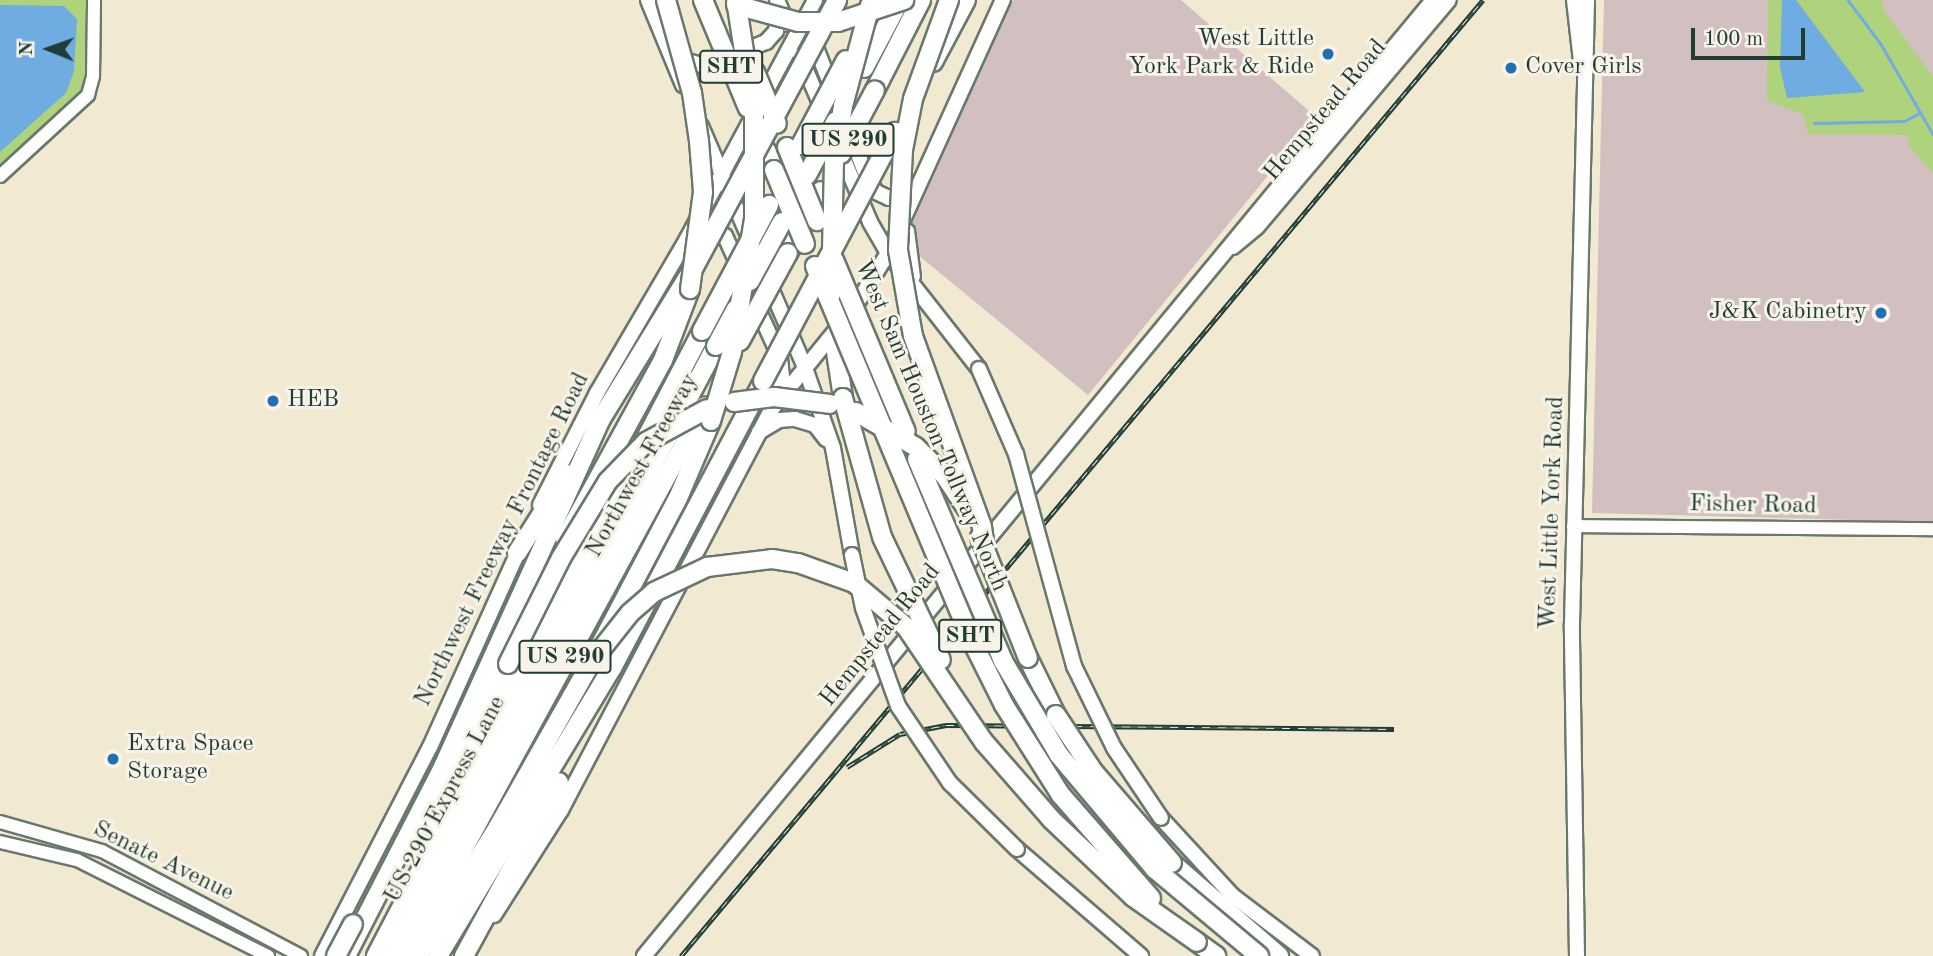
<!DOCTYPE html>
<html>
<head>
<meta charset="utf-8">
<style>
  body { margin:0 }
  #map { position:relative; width:1933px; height:956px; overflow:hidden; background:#f1e9d1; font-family:"Old Standard TT",serif }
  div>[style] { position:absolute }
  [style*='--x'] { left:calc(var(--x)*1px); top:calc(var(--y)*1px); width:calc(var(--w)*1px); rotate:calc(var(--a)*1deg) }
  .industrial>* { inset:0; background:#d2bfbf }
  .green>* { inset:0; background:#aed37c }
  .water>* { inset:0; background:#6face1 }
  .stream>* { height:2.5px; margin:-1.25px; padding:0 1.25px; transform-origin:1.25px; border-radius:1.25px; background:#6face1 }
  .roads { filter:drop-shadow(2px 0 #68796b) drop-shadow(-2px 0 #68796b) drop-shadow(0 2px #68796b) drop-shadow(0 -2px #68796b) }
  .minor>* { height:12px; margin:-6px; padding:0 6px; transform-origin:6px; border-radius:6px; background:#fff }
  .major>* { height:14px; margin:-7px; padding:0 7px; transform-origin:7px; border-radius:7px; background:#fff }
  .highway>* { height:18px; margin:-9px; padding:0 9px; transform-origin:9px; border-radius:9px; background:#fff }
  .rail>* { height:5px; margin-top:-2.5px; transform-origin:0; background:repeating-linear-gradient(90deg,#f7f3e8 0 8px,#1f3d34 0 16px); box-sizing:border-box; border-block:2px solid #1f3d34 }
  .bridges { filter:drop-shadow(2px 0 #68796b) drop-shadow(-2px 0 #68796b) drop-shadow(0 2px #68796b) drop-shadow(0 -2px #68796b) }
  .major-bridge>* { height:14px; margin:-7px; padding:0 7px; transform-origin:7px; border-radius:7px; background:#fff }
  .highway-bridge>* { height:18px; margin:-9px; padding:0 9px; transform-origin:9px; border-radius:9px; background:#fff }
  .dots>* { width:19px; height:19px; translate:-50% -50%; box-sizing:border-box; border:4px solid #f7f3e8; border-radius:50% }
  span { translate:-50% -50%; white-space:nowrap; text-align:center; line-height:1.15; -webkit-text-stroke:6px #f7f3e8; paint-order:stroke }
  .shield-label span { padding:2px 5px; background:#f7f3e8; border:2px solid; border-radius:5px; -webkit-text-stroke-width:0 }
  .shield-label { font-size:23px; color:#1f3d34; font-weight:700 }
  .poi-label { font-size:24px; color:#1f3d34 }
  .right { translate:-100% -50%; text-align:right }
  .left { translate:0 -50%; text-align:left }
  .street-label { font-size:24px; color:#1f3d34 }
  .north { position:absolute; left:14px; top:14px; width:70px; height:70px; -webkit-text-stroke:5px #f7f3e8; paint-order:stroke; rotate:271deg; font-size:19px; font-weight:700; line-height:28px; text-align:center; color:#1f3d34 }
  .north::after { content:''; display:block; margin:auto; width:24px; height:32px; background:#1f3d34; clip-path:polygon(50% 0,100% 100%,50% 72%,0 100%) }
  .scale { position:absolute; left:1691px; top:28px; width:114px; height:32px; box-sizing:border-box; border:4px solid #1f3d34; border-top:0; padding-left:9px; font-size:21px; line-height:24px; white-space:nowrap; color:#1f3d34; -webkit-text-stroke:5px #f7f3e8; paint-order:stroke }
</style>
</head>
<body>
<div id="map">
  <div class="industrial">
    <div style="clip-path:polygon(1013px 0,1181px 0,1316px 117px,1088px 395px,911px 249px,911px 226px)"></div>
    <div style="clip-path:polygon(1604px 0,1933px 0,1933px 522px,1592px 513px)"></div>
  </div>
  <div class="green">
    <div style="clip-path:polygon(0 0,87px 0,85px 82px,75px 103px,0 167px)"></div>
    <div style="clip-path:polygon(1768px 0,1883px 0,1883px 9px,1933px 77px,1933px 173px,1908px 145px,1908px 135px,1808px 134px,1803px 114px,1767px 101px)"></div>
  </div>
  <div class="water">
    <div style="clip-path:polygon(1782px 0,1796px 0,1865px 92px,1787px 98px,1780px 67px)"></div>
    <div style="clip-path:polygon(0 5px,64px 6px,77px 19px,74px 71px,66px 93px,0 152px)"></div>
  </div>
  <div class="stream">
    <div style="--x:1848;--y:0;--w:55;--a:53.1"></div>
    <div style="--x:1881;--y:44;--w:104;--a:60"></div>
    <div style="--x:1814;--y:123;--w:90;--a:-1.3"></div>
    <div style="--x:1904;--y:121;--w:18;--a:-27"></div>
  </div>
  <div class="roads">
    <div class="minor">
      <div style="--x:0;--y:176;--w:120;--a:-42.6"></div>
      <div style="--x:88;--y:95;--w:20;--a:-75"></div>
      <div style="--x:93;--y:76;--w:76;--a:-89.2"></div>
      <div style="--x:1573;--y:526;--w:360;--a:0.5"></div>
      <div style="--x:0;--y:822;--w:106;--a:15.9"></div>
      <div style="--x:102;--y:851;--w:225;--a:27.8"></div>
      <div style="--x:0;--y:842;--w:79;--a:13.2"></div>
      <div style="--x:77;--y:860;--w:214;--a:26.7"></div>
    </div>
    <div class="major">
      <div style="--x:648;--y:0;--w:92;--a:67.6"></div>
      <div style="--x:777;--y:0;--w:26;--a:67"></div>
      <div style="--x:1574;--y:0;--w:61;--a:83.5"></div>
      <div style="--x:813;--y:40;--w:147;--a:68.5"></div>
      <div style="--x:867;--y:177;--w:17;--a:59"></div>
      <div style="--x:876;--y:192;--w:14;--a:25"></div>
      <div style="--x:889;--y:198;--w:20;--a:-15"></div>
      <div style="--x:800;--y:56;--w:180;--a:67.1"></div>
      <div style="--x:870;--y:222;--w:36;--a:60"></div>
      <div style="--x:888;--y:253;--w:147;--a:51.9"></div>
      <div style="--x:677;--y:58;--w:29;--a:16"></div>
      <div style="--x:705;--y:66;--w:66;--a:-21.5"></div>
      <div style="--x:766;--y:42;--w:15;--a:-48"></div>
      <div style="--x:776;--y:31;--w:24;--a:-81"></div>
      <div style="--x:701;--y:126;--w:260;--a:66.7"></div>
      <div style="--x:804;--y:365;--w:88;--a:70.7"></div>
      <div style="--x:833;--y:448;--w:109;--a:79.9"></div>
      <div style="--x:705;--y:229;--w:21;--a:19"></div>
      <div style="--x:725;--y:236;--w:134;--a:65.7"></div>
      <div style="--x:780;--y:358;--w:18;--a:84"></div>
      <div style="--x:782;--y:376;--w:20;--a:108"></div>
      <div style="--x:907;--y:231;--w:46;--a:82.6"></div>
      <div style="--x:1233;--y:247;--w:31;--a:-40"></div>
      <div style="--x:1257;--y:227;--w:297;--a:-49.8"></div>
      <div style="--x:759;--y:432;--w:23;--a:-31"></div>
      <div style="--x:779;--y:420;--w:16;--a:-4"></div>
      <div style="--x:795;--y:419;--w:21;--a:17"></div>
      <div style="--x:815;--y:425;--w:18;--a:52"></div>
      <div style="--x:540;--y:505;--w:126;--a:-63"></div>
      <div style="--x:597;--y:393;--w:178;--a:-59.7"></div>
      <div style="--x:687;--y:239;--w:271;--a:-61.8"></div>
      <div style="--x:1161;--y:818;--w:106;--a:47.3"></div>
      <div style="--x:1233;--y:896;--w:99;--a:37.2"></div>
      <div style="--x:1017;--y:849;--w:164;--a:40.8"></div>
      <div style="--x:494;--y:915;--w:125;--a:-57.5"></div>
      <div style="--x:561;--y:810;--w:452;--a:-62.3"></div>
      <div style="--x:771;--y:410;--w:132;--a:-50.9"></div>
      <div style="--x:854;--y:308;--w:65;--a:-58.3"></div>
      <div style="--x:888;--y:253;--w:278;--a:-65.6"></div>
      <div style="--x:322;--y:956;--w:235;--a:-62.7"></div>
      <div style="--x:430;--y:747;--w:222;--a:-65.7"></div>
      <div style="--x:644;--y:956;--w:1240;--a:-50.47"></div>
      <div style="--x:1577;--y:956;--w:332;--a:-90.9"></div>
      <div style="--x:1572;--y:624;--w:624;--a:-88.62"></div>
    </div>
    <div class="highway">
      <div style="--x:933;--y:62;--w:70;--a:-62"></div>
      <div style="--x:864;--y:68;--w:77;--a:-62.1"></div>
      <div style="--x:875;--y:90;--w:101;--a:-62.9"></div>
      <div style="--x:766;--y:150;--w:22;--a:68"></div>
      <div style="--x:788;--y:253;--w:70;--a:-62"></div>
      <div style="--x:836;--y:352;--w:47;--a:81.3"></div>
      <div style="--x:596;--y:427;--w:185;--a:-58.5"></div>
      <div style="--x:565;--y:539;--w:204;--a:-61.3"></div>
      <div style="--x:663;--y:360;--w:76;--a:-69.2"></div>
      <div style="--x:517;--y:553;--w:93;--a:-57.7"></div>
      <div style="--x:1028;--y:658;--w:64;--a:63.8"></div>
      <div style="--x:435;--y:821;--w:173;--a:-65.1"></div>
      <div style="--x:1172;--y:863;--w:142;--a:41"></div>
      <div style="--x:1197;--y:942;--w:24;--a:36"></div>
      <div style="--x:346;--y:956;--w:212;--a:-62.8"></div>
      <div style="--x:443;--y:767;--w:383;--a:-65.6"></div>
      <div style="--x:376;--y:956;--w:705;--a:-62.45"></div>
      <div style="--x:391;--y:956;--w:691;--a:-61.95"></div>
      <div style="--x:405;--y:956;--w:626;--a:-61.39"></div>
      <div style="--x:418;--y:956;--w:152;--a:-58.2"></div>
      <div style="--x:498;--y:827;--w:191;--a:-60.5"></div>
      <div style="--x:592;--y:661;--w:184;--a:-62.2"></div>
      <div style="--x:678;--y:498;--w:84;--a:-66.8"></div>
      <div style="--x:438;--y:956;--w:336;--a:-58.9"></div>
      <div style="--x:612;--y:668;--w:324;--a:-62.2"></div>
      <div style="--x:464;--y:956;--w:198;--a:-61.4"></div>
    </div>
  </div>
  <div class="rail">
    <div style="--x:847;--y:767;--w:62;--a:-31.9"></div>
    <div style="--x:900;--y:734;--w:47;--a:-11.1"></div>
    <div style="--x:946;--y:725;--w:448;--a:0.5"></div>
    <div style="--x:681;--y:956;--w:1248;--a:-50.01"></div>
  </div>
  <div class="bridges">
    <div class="major-bridge">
      <div style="--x:979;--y:369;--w:93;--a:66.5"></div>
      <div style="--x:1016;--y:454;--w:220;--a:74.7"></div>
      <div style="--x:1074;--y:666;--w:91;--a:64"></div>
      <div style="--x:1114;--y:748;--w:84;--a:56.1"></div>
      <div style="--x:852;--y:555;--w:54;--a:78.3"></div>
      <div style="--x:863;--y:608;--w:104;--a:70.3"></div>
      <div style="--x:898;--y:706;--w:93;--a:56"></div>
      <div style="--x:950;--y:783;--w:94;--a:44.6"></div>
    </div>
    <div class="highway-bridge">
      <div style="--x:666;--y:0;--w:97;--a:74.4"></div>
      <div style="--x:692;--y:93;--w:49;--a:81.7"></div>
      <div style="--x:699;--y:141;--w:51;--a:85.5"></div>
      <div style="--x:703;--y:192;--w:98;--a:97.6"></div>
      <div style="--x:703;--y:0;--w:117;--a:67.4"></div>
      <div style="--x:949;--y:0;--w:105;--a:110"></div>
      <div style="--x:913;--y:99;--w:52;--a:101.1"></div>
      <div style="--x:903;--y:150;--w:100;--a:92.9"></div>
      <div style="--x:898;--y:250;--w:87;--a:80.1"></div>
      <div style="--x:913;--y:336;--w:203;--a:70.1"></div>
      <div style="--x:982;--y:527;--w:22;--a:82"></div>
      <div style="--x:736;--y:5;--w:64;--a:15.3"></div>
      <div style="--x:798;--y:22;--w:40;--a:0"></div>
      <div style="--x:838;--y:22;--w:70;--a:-18.4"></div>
      <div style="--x:755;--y:72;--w:56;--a:67.1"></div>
      <div style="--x:801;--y:145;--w:96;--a:-62.1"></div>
      <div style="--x:787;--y:147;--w:80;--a:67.9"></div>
      <div style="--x:841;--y:154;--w:72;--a:-62"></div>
      <div style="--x:774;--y:170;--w:80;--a:67.3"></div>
      <div style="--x:807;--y:175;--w:61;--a:-61.8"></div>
      <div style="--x:834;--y:260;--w:186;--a:67.3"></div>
      <div style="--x:815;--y:266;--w:409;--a:67.3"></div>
      <div style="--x:973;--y:643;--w:69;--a:63.4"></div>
      <div style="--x:1004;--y:705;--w:107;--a:57.7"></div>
      <div style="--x:1061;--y:795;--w:137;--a:48.9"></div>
      <div style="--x:693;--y:269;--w:305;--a:-61.8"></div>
      <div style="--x:750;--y:281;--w:67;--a:-61.5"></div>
      <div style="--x:831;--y:294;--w:131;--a:-88.7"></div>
      <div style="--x:834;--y:163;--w:58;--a:-81"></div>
      <div style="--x:843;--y:106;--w:105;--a:-75"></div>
      <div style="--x:702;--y:331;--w:143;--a:-62"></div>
      <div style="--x:740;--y:341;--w:100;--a:-61.4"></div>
      <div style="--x:716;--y:346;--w:42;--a:-61.6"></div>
      <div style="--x:763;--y:381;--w:282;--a:-62.1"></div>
      <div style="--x:843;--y:398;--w:144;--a:74.3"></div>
      <div style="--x:882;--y:537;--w:136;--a:64.4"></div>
      <div style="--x:734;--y:402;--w:40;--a:-7.1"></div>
      <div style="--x:774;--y:397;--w:56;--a:7.1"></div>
      <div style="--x:856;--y:412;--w:69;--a:30.3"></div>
      <div style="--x:916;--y:447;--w:41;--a:45"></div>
      <div style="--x:945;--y:476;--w:43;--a:56.3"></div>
      <div style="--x:711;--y:421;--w:72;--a:-73.1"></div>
      <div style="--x:732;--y:352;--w:135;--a:-80.6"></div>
      <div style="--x:754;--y:219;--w:104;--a:-90"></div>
      <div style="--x:754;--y:115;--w:116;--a:-98.9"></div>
      <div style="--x:917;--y:459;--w:220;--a:66.9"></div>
      <div style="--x:1003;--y:661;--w:109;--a:59.2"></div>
      <div style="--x:1059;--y:755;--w:149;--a:49.9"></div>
      <div style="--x:1155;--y:869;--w:136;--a:39.9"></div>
      <div style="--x:980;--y:537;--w:130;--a:68.4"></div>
      <div style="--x:592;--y:661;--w:61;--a:-51.6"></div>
      <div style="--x:630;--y:613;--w:32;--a:-41"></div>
      <div style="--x:654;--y:592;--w:59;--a:-25.3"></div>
      <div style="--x:707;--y:567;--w:65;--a:-7"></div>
      <div style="--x:772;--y:559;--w:26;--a:9"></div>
      <div style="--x:798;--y:563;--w:59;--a:19.7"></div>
      <div style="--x:854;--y:583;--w:68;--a:40.2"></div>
      <div style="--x:906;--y:627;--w:139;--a:55.9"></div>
      <div style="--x:984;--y:742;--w:103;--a:48.9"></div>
      <div style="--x:1052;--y:820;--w:112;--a:43.5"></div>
      <div style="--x:1133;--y:897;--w:78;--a:35.1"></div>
      <div style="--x:508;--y:664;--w:119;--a:-63.4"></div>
      <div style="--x:561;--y:558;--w:90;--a:-58.6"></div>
      <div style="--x:608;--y:481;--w:54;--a:-45.7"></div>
      <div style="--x:646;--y:442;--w:69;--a:-28.4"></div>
      <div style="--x:1056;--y:715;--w:67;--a:56.5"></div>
      <div style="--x:1093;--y:771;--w:121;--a:49.3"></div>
      <div style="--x:336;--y:956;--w:36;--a:-62"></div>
    </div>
  </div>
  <div class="dots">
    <div style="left:1328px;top:54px;background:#1f6fb2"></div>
    <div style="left:1511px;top:68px;background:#1f6fb2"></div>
    <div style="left:1881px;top:313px;background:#1f6fb2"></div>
    <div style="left:273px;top:401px;background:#1f6fb2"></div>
    <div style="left:113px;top:759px;background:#1f6fb2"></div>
  </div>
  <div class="shield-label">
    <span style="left:731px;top:67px">SHT</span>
    <span style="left:848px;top:140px">US 290</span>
    <span style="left:970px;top:636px">SHT</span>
    <span style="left:565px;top:657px">US 290</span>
  </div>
  <div class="poi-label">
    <span class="right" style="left:1314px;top:54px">West Little<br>York Park &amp; Ride</span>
    <span class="left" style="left:1525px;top:68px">Cover Girls</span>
    <span class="right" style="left:1867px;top:313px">J&amp;K Cabinetry</span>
    <span class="left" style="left:287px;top:401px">HEB</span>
    <span class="left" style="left:127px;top:759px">Extra Space<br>Storage</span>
  </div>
  <div class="street-label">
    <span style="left:1326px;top:111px;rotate:-50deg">Hempstead Road</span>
    <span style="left:930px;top:426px;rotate:67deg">West Sam Houston Tollway North</span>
    <span style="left:643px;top:466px;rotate:-61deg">Northwest Freeway</span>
    <span style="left:1753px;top:506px;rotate:1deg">Fisher Road</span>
    <span style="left:1553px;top:513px;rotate:-88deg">West Little York Road</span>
    <span style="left:503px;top:540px;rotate:-64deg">Northwest Freeway Frontage Road</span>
    <span style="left:881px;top:636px;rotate:-51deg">Hempstead Road</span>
    <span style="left:446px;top:800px;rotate:-62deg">US 290 Express Lane</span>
    <span style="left:163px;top:862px;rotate:26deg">Senate Avenue</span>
  </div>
  <div class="north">N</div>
  <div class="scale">100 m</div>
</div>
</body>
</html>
